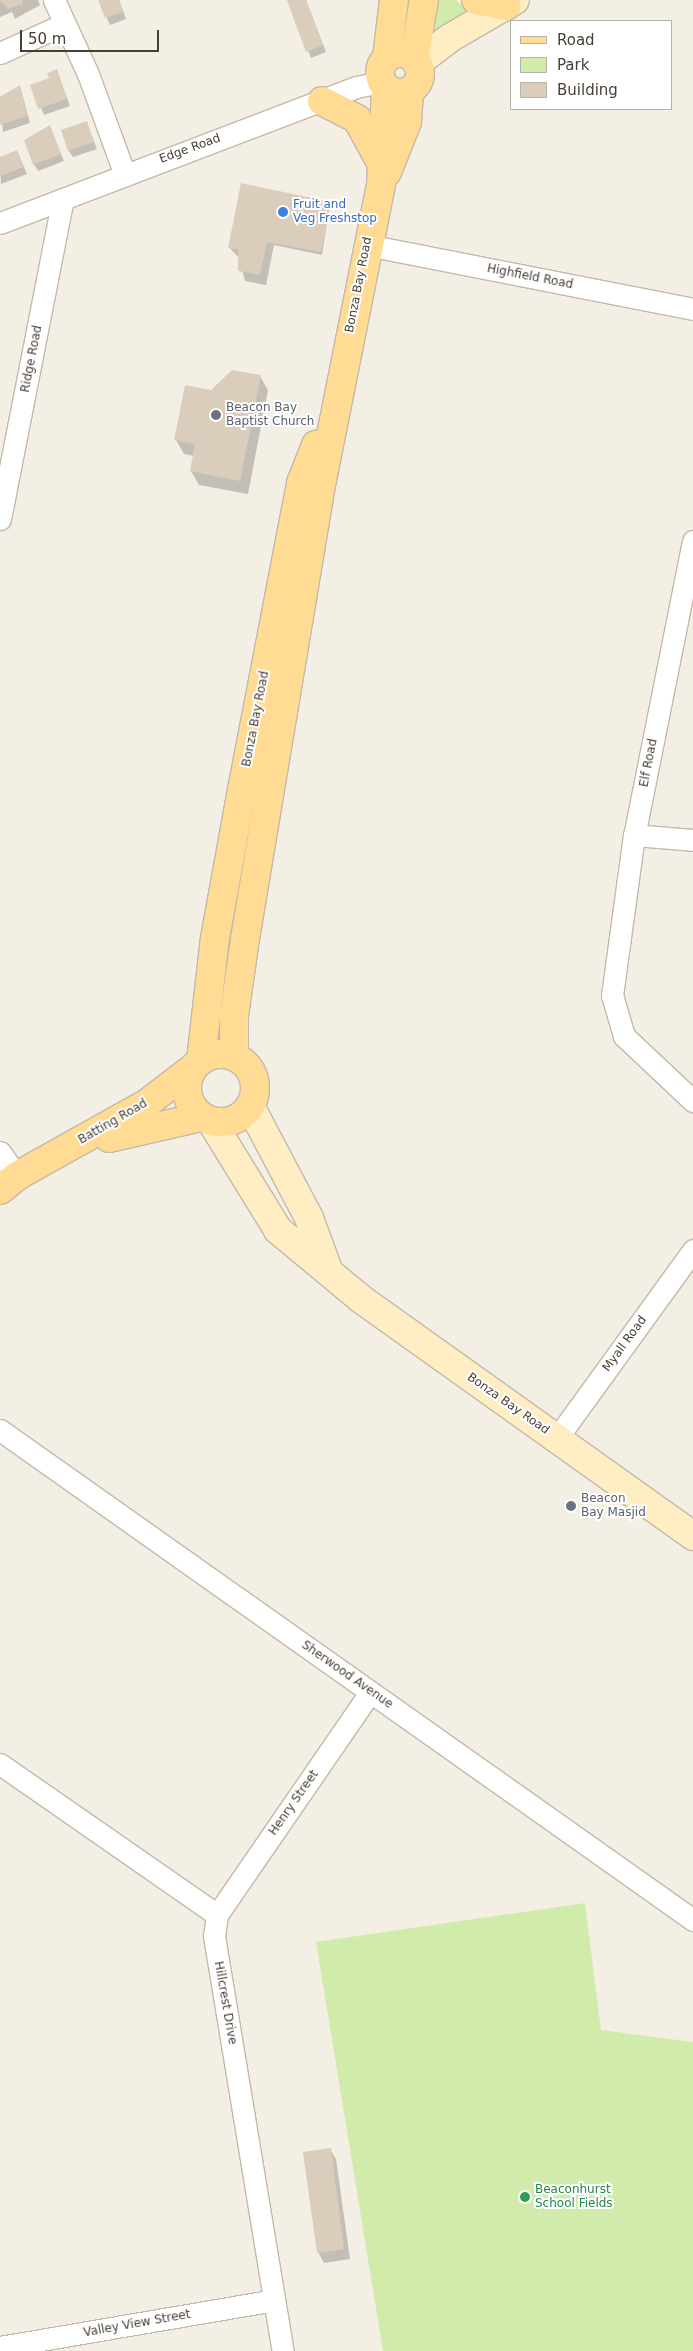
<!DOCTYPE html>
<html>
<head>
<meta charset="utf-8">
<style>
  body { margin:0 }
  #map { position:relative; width:693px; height:2351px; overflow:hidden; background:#f4efe5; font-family:"DejaVu Sans",sans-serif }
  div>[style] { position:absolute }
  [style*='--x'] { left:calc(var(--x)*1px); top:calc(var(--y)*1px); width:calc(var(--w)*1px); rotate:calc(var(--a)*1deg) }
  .green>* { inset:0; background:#d1ecaa }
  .shadow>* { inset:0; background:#0003 }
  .building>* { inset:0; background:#dacdbc }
  .roads { filter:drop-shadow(1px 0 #c3b9aa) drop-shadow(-1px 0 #c3b9aa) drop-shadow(0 1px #c3b9aa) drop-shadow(0 -1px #c3b9aa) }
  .street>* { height:21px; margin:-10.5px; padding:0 10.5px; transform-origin:10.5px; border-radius:10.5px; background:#fff }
  .secondary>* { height:28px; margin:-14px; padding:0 14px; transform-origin:14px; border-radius:14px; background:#ffeec4 }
  .primary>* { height:28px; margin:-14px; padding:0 14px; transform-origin:14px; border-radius:14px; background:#ffdb93 }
  .primary>.ring { margin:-14px; padding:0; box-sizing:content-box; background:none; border:28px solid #ffdb93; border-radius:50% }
  .dots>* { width:14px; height:14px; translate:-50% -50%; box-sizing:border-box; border:2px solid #fff; border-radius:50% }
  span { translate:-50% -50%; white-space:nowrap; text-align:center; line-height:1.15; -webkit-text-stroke:4px #fff; paint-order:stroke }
  .street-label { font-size:12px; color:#473f34 }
  .shop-label { font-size:12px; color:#366cbe }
  .left { translate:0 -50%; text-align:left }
  .worship-label { font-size:12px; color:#5b616d }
  .leisure-label { font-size:12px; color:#27864d }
  .legend { position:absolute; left:510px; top:20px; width:162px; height:90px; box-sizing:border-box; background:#fff; border:1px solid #b5b2ae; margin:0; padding:6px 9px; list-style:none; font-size:15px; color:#473f34 }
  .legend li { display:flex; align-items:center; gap:10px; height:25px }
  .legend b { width:25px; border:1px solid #b5b2ae }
  .scale { position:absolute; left:20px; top:30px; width:139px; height:22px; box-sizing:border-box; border:2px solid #473f34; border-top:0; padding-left:6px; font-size:15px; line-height:18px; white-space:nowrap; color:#473f34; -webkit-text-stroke:4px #fff; paint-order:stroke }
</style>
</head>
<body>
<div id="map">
  <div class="green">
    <div style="clip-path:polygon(433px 0,456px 0,461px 5px,478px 7px,440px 30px,431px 29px)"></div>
    <div style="clip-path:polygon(585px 1903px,601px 2030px,693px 2042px,693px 2351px,383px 2351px,316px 1942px)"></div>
  </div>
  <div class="shadow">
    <div style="clip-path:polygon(0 0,38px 0,40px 5px,15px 19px,12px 12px,0 17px)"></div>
    <div style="clip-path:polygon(99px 0,119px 0,126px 19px,110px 25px)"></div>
    <div style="clip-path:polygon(288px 0,306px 0,326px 52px,311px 58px)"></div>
    <div style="clip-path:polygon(57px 71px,70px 106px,44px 115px,32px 86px,51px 79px)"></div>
    <div style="clip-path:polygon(20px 86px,30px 123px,3px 132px,0 97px)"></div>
    <div style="clip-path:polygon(86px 122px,97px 149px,73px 157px,69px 151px)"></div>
    <div style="clip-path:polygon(50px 127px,64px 161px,38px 171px,34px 164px)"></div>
    <div style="clip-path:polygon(17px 151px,27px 174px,1px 184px,0 158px)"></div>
    <div style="clip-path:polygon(330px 203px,322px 255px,274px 245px,266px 285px,245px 281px,239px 258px,229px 247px)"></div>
    <div style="clip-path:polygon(260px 376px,268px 390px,248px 494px,199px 485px,191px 471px,194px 456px,184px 454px,176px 440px,211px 391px)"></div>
    <div style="clip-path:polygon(330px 2149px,336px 2159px,350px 2259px,324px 2263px,318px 2252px)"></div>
  </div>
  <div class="building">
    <div style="clip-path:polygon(0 0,22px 0,23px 4px,8px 9px)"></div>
    <div style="clip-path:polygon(98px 0,119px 0,123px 12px,105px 18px)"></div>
    <div style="clip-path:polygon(287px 0,306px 0,323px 45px,306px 52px)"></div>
    <div style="clip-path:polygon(57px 69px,67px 99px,38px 109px,30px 85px,49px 78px,47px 73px)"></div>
    <div style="clip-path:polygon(20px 85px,27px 116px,0 125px,0 97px)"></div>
    <div style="clip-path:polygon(87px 121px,94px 142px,68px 151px,61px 130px)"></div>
    <div style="clip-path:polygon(50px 125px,61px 154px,33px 165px,24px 140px)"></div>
    <div style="clip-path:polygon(17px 150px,24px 167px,0 176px,0 157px)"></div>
    <div style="clip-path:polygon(241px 183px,331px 202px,321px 252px,267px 242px,260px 275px,238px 271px,238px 249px,228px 248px)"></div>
    <div style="clip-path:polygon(232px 370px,261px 375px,240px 481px,190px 471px,195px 444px,174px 440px,185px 385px,211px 390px)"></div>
    <div style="clip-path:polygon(331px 2148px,344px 2249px,317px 2253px,303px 2152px)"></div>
  </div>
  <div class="roads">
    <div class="street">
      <div style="--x:54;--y:0;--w:81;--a:65.3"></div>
      <div style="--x:88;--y:74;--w:108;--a:69.9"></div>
      <div style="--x:0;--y:53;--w:70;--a:-24.4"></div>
      <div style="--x:0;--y:223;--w:381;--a:-20.9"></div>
      <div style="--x:356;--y:87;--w:26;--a:-11"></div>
      <div style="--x:367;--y:245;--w:332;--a:11.1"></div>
      <div style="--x:0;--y:519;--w:326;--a:-78.9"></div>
      <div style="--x:693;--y:541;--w:300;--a:101.3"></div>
      <div style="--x:634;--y:835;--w:162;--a:97.8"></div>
      <div style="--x:612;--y:995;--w:43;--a:73.7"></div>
      <div style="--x:624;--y:1036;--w:95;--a:43.3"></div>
      <div style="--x:634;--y:835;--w:59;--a:4.8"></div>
      <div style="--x:0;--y:1152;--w:29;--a:55"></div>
      <div style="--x:0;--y:1430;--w:849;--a:35.26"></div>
      <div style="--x:557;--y:1438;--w:232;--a:-54.1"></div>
      <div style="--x:0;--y:1764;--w:264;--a:34.8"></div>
      <div style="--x:217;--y:1915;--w:21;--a:98"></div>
      <div style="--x:214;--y:1936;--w:421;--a:80.6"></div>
      <div style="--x:217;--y:1915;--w:270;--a:-55.5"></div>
      <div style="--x:0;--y:2347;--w:278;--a:-9.7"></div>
    </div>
    <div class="secondary">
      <div style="--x:417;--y:63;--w:41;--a:-37.1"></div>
      <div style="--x:450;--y:38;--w:75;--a:-30.3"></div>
      <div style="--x:250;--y:1106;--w:127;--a:62.2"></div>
      <div style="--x:309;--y:1218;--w:52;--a:69.8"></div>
      <div style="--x:211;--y:1121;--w:128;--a:58.4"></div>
      <div style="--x:278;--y:1230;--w:108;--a:39.7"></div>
      <div style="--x:361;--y:1299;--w:408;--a:35.5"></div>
    </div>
    <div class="primary">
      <div style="--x:476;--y:0;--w:31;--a:11"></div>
      <div class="ring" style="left:380px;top:53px;width:12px;height:12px"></div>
      <div style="--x:387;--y:57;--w:57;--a:-83"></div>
      <div style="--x:414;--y:59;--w:60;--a:-80.4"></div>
      <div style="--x:322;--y:101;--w:39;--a:27"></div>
      <div style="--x:357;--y:119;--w:46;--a:61.2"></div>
      <div style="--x:387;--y:172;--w:54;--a:-68.2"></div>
      <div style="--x:407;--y:122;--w:31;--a:-86"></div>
      <div class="ring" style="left:187px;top:1054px;width:40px;height:40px"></div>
      <div style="--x:234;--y:1056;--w:40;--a:-90"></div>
      <div style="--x:234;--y:1016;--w:78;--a:-81.9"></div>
      <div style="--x:245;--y:939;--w:465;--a:-80.5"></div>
      <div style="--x:322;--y:480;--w:302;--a:-78.7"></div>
      <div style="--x:381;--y:184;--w:96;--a:-87"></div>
      <div style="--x:201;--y:1060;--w:123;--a:-83.5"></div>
      <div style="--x:215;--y:938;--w:140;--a:-79.7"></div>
      <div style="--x:240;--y:800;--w:323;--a:-79.1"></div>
      <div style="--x:301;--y:483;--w:41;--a:-68.5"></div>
      <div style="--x:109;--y:1138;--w:94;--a:-12.9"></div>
      <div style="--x:0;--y:1190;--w:22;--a:-39"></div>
      <div style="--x:17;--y:1176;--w:148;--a:-29.2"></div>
      <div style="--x:146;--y:1104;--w:59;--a:-37.5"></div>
    </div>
  </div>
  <div class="dots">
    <div style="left:283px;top:212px;background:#3f7fe0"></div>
    <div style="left:216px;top:415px;background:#6b7280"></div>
    <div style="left:571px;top:1506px;background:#6b7280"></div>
    <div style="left:525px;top:2197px;background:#2e9e5b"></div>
  </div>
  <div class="street-label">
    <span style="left:190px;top:149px;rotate:-20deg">Edge Road</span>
    <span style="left:530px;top:277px;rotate:11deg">Highfield Road</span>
    <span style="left:359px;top:285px;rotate:-79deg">Bonza Bay Road</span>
    <span style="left:32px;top:359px;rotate:-79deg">Ridge Road</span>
    <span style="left:256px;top:719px;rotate:-79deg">Bonza Bay Road</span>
    <span style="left:649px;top:763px;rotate:-79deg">Elf Road</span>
    <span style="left:113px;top:1122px;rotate:-30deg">Batting Road</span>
    <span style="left:625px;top:1344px;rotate:-54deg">Myall Road</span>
    <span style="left:508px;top:1404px;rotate:35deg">Bonza Bay Road</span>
    <span style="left:347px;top:1675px;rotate:35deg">Sherwood Avenue</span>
    <span style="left:294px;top:1803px;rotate:-55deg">Henry Street</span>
    <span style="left:225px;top:2003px;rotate:80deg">Hillcrest Drive</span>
    <span style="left:137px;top:2324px;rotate:-10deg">Valley View Street</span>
  </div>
  <div class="shop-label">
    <span class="left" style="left:293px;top:212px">Fruit and<br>Veg Freshstop</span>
  </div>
  <div class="worship-label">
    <span class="left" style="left:226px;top:415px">Beacon Bay<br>Baptist Church</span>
    <span class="left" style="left:581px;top:1506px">Beacon<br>Bay Masjid</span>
  </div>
  <div class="leisure-label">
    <span class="left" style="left:535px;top:2197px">Beaconhurst<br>School Fields</span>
  </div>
  <ul class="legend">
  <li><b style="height:6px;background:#ffdb93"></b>Road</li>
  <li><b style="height:14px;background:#d1ecaa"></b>Park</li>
  <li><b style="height:14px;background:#dacdbc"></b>Building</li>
  </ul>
  <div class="scale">50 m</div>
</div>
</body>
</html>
